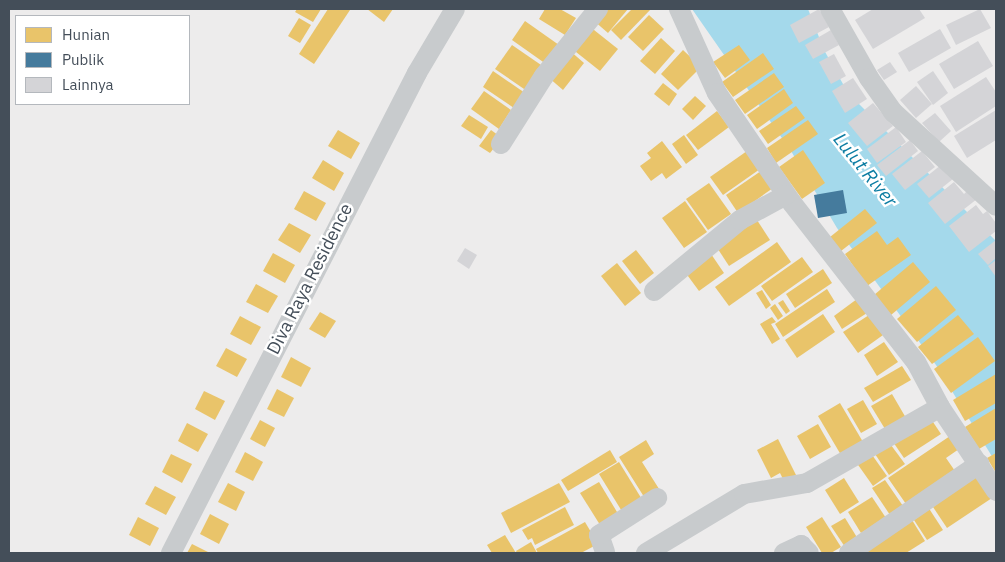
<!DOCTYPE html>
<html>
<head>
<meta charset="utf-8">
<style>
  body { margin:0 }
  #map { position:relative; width:1005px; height:562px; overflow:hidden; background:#edecec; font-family:"IBM Plex Sans",sans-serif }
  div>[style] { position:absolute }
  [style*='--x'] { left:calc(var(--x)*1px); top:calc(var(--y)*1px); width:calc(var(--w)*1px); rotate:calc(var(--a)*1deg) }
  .water>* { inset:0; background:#a4d9eb }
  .homes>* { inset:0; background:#e9c46a }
  .public>* { inset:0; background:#457b9d }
  .building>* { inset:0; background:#d4d4d7 }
  .street>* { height:20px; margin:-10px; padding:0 10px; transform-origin:10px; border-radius:10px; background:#c8cbcd }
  span { translate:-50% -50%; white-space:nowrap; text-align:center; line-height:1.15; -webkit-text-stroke:5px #fff; paint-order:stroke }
  .street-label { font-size:18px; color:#444e59 }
  .water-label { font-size:19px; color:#0c7da3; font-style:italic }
  .frame { position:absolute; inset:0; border:10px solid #444e59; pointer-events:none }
  .legend { position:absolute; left:15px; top:15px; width:175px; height:90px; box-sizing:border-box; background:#fff; border:1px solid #b4b8bd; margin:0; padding:6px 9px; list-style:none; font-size:15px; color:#444e59 }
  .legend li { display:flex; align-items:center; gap:10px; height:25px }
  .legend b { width:25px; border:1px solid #b4b8bd }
</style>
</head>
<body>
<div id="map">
  <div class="water">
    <div style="clip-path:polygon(692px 9px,808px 9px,824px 50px,848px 93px,996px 241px,996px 463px,936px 365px,837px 228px,791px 151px)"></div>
  </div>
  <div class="homes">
    <div style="clip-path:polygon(297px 9px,321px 9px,313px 22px,295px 12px)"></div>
    <div style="clip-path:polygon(328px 9px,350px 10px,314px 64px,299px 54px)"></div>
    <div style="clip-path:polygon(367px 9px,393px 9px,384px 22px)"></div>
    <div style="clip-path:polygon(545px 9px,560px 9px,576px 18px,565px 35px,539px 19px)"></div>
    <div style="clip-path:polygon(602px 9px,628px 9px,608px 33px,593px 20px)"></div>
    <div style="clip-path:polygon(632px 9px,651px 9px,621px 40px,611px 30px)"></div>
    <div style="clip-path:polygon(649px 15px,664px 29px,643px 51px,628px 37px)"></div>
    <div style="clip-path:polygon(299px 18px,311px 25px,300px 43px,288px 36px)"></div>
    <div style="clip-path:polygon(525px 21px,559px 45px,546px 64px,512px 40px)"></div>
    <div style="clip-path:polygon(589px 26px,618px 49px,600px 71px,571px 48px)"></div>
    <div style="clip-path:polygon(661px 38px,675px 51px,655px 74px,640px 61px)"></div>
    <div style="clip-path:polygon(512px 45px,544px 67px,527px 91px,495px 69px)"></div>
    <div style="clip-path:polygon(739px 45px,750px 60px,725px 78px,713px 62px)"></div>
    <div style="clip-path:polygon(569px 50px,584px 63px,563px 90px,548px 77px)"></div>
    <div style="clip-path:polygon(683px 50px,701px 67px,678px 90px,661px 74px)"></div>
    <div style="clip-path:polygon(763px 53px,774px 69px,733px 97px,722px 82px)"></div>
    <div style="clip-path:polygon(493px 71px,525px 93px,514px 108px,483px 87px)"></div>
    <div style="clip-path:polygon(774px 73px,784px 87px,745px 114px,735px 100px)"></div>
    <div style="clip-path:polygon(663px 83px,677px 94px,669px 106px,654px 94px)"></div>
    <div style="clip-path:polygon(784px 89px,793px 103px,757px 129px,747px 115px)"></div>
    <div style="clip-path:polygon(484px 91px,511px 110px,499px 129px,471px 109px)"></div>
    <div style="clip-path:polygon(695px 96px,706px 106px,693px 120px,682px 109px)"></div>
    <div style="clip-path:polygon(796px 106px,805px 118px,768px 144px,759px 131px)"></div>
    <div style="clip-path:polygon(717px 111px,729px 127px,698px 150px,686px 135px)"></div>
    <div style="clip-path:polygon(469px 115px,488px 127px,481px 139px,461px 126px)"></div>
    <div style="clip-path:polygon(808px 120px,818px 134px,776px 163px,767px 148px)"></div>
    <div style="clip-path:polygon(338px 130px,360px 143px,351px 159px,328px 146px)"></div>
    <div style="clip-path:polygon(491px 130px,502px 138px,490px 153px,479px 146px)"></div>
    <div style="clip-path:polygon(684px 135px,698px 155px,686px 164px,672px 144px)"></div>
    <div style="clip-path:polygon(662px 141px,682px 167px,666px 179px,662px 173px,651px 181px,640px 166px,651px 158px,647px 153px)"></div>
    <div style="clip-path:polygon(803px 150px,825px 183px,802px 199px,779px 167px)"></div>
    <div style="clip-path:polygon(747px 151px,760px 169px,723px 195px,710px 177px)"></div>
    <div style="clip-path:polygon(323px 160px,344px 173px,334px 191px,312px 178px)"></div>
    <div style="clip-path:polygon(761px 171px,773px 188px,738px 213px,726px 195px)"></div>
    <div style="clip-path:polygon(709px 183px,731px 214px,708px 230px,686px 199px)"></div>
    <div style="clip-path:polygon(304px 191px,326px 203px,316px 221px,294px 209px)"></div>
    <div style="clip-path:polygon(685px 201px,707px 232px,684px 248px,662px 218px)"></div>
    <div style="clip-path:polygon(865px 209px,877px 223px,841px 251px,830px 237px)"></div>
    <div style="clip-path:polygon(755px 217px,770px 240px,729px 266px,714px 243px)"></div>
    <div style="clip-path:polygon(289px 223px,311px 235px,300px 253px,278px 240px)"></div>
    <div style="clip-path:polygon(877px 231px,887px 245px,898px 237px,911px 255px,867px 286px,845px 254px)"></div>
    <div style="clip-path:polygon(777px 242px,791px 262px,729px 306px,715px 287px)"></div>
    <div style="clip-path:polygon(636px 250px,654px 273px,640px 284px,622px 261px)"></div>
    <div style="clip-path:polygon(273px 253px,295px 265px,285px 283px,263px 271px)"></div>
    <div style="clip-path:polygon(711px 254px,724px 273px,699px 291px,685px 272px)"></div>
    <div style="clip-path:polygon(802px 257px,813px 272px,772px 301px,761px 286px)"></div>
    <div style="clip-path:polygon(913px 262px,930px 282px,891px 315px,874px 295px)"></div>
    <div style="clip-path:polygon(617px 263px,641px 293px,625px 306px,601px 276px)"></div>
    <div style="clip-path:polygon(823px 269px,832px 283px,795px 308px,786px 294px)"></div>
    <div style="clip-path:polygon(256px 284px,278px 296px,268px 313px,246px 302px)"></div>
    <div style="clip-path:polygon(936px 286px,956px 310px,917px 342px,897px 319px)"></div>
    <div style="clip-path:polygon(827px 289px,835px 302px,783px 337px,775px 324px)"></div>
    <div style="clip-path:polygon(762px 290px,771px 305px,766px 309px,756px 293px)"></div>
    <div style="clip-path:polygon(857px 299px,867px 313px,842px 329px,834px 316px)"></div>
    <div style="clip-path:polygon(783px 300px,790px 311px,786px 314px,778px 303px)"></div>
    <div style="clip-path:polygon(775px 304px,783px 316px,778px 320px,770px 308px)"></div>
    <div style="clip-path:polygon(320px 312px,336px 321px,325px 338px,309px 329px)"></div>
    <div style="clip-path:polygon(823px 314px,835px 332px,797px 358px,785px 340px)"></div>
    <div style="clip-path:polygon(869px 315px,883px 335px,858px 353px,843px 332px)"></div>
    <div style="clip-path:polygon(958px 315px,974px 334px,932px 364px,918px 347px)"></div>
    <div style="clip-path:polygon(240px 316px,261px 327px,251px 345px,230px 334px)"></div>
    <div style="clip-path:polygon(772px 317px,776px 322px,771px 324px,780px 339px,772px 344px,760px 324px)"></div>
    <div style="clip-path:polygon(978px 337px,995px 361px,951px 393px,934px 369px)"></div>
    <div style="clip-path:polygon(884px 342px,898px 362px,877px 376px,864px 355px)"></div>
    <div style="clip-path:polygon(226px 348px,247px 359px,237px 377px,216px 366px)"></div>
    <div style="clip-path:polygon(291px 357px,311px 368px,301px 387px,281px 377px)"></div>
    <div style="clip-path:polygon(902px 366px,911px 380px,873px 402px,864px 388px)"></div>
    <div style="clip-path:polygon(996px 374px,996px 403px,965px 421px,953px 400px)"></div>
    <div style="clip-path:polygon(277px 389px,294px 398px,284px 417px,267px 409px)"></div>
    <div style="clip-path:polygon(204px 391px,225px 401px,215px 420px,195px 409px)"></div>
    <div style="clip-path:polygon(892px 394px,906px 418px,885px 429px,871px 406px)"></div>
    <div style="clip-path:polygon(863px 400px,877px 424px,861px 433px,847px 409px)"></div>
    <div style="clip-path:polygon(840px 403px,863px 442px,841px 455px,818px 416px)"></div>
    <div style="clip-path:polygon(996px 408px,996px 439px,979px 449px,965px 427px)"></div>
    <div style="clip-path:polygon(931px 419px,941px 434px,904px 458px,891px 439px)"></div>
    <div style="clip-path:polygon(260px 420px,275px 428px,265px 447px,250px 439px)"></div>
    <div style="clip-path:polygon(187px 423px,208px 434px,198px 452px,178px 441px)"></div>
    <div style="clip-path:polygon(818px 424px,831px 447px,810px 459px,797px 436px)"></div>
    <div style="clip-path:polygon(950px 436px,959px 449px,946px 458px,955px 471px,906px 504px,888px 478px)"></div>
    <div style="clip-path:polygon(778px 439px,796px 475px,784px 481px,780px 473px,771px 478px,757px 450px)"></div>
    <div style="clip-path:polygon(646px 440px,654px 454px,642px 462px,661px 492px,646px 500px,619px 457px)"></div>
    <div style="clip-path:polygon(888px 441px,905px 464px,889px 475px,873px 451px)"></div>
    <div style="clip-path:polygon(610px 450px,617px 462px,568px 491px,561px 480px)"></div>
    <div style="clip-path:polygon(245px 452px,263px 462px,253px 481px,235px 472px)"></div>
    <div style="clip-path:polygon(870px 452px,887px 476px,873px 486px,856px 462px)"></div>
    <div style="clip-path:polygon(996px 453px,996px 473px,987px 458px)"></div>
    <div style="clip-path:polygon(171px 454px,192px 464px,182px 483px,162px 472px)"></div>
    <div style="clip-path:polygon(619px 462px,643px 501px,623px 513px,599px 474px)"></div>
    <div style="clip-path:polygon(976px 474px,992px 498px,947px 528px,931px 504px)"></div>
    <div style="clip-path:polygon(844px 478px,859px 502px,840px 514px,825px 490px)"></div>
    <div style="clip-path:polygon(885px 480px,903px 506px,890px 515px,872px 488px)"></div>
    <div style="clip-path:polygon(599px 482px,620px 517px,602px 528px,580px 493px)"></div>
    <div style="clip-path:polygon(228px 483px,245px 492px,236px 511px,218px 502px)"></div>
    <div style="clip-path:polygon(559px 483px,570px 502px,511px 533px,501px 513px)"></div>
    <div style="clip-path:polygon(155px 486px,176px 497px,166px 515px,145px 504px)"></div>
    <div style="clip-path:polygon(872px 497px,886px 518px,861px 533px,848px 512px)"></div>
    <div style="clip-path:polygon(565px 507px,574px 525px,535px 545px,532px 538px,528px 540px,522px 530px)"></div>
    <div style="clip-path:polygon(928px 507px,943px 530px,927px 540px,912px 517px)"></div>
    <div style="clip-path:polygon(210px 514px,229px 524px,219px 544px,200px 534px)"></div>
    <div style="clip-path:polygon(138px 517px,159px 528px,150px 546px,129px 535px)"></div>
    <div style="clip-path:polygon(822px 517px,841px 547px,831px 553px,822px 553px,806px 527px)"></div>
    <div style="clip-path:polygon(845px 518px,858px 539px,845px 547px,831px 526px)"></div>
    <div style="clip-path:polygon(912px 520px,925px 541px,906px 553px,864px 553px)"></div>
    <div style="clip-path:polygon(585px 522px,598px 544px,581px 553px,538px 553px,536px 549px)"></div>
    <div style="clip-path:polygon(505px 535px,516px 553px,492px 553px,487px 545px)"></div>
    <div style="clip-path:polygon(531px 542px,537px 553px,517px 553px,516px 551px)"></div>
    <div style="clip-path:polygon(192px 544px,210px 553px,187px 553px)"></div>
  </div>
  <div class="public">
    <div style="clip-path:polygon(843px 190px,847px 213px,818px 218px,814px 195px)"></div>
  </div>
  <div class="building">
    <div style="clip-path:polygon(819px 9px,829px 27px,799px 43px,790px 25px)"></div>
    <div style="clip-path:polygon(873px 9px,919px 9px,925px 18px,873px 49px,855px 20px)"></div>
    <div style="clip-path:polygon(980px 9px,991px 28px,956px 45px,946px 25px)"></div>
    <div style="clip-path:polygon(940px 29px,951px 48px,909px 72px,898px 53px)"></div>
    <div style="clip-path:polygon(831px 30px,839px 45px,813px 59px,805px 45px)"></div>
    <div style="clip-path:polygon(978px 41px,993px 66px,954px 89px,939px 64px)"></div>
    <div style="clip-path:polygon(834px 54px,846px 76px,831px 84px,819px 62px)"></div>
    <div style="clip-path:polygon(890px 62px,897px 72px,884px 80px,877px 70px)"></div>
    <div style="clip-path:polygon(933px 71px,948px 93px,933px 105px,917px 82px)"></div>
    <div style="clip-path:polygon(986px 77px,996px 92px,996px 106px,956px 132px,940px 106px)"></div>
    <div style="clip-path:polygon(853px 78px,867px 99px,845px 113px,832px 91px)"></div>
    <div style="clip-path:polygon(916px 86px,932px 104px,916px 118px,900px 100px)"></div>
    <div style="clip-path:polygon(873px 103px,893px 126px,867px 146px,848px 123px)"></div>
    <div style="clip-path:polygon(996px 110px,996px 140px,967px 158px,954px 136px)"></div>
    <div style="clip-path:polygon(935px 113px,951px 131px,939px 142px,922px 123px)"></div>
    <div style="clip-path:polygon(896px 127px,906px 142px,877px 163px,867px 149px)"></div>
    <div style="clip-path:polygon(910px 140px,918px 151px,886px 176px,877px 165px)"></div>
    <div style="clip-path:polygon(922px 151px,935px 167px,905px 190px,892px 174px)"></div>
    <div style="clip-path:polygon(941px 165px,953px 179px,929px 198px,917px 184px)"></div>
    <div style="clip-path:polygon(954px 182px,964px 194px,969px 189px,977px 199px,945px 224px,928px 203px)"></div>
    <div style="clip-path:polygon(976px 205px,983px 214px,987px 211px,996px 223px,996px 231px,969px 252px,949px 226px)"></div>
    <div style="clip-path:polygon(996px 240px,996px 258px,988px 265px,978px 254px)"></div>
    <div style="clip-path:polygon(465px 248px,477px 255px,469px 269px,457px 261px)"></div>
    <div style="clip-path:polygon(996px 260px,996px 277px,988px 266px)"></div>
  </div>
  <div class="street">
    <div style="--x:679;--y:9;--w:92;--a:65.7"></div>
    <div style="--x:717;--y:93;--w:133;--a:55.7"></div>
    <div style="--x:792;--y:203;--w:202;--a:52.1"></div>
    <div style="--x:916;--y:362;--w:51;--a:61.9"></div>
    <div style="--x:940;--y:407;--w:101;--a:56.3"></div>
    <div style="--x:830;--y:9;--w:79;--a:60.5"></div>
    <div style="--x:869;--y:78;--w:42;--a:54.8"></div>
    <div style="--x:893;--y:112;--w:139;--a:42.4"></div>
    <div style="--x:501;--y:144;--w:80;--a:-57.7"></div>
    <div style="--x:544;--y:76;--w:86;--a:-51.1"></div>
    <div style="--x:654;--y:291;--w:112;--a:-39.5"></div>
    <div style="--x:740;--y:220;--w:52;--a:-28.5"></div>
    <div style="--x:605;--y:552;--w:18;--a:-109"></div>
    <div style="--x:599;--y:535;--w:69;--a:-32.5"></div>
    <div style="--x:171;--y:553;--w:539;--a:-62.86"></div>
    <div style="--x:417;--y:73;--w:74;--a:-59.3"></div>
    <div style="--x:646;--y:553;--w:114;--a:-31"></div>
    <div style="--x:744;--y:494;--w:64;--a:-9.9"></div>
    <div style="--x:807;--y:483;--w:153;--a:-29.7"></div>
    <div style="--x:784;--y:553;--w:19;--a:-25"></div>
    <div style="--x:801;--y:545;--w:11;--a:45"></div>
    <div style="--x:849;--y:553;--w:158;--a:-34.4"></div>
  </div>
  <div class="street-label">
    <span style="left:310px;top:279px;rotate:-63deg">Diva Raya Residence</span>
  </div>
  <div class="water-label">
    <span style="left:865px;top:170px;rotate:51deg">Lulut River</span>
  </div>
  <div class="frame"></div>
  <ul class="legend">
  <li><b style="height:14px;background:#e9c46a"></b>Hunian</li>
  <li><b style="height:14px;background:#457b9d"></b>Publik</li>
  <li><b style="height:14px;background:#d4d4d7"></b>Lainnya</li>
  </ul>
</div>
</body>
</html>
